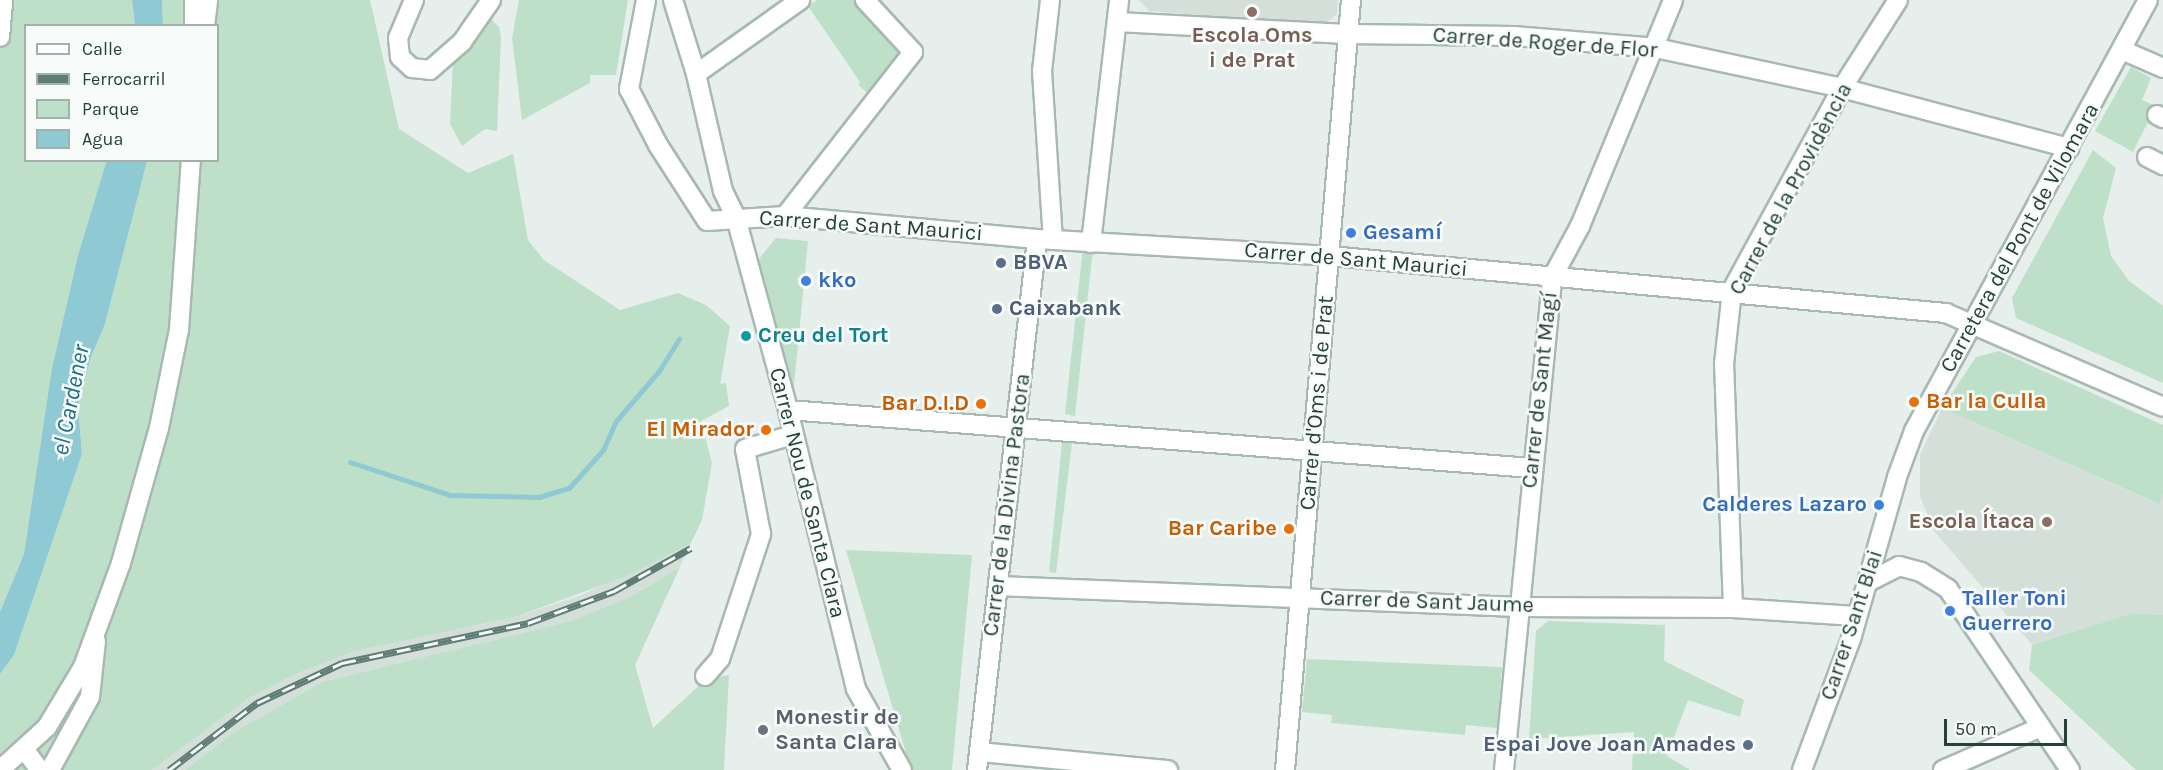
<!DOCTYPE html>
<html>
<head>
<meta charset="utf-8">
<style>
  body { margin:0 }
  #map { position:relative; width:2163px; height:770px; overflow:hidden; background:#e6efeb; font-family:Karla,sans-serif }
  div>[style] { position:absolute }
  [style*='--x'] { left:calc(var(--x)*1px); top:calc(var(--y)*1px); width:calc(var(--w)*1px); rotate:calc(var(--a)*1deg) }
  .built>* { inset:0; background:#d4dfda }
  .green>* { inset:0; background:#bfe0c8 }
  .water>* { inset:0; background:#8ec9d4 }
  .stream>* { height:5px; margin:-2.5px; padding:0 2.5px; transform-origin:2.5px; border-radius:2.5px; background:#8ec9d4 }
  .roads { filter:drop-shadow(2px 0 #a8b8b2) drop-shadow(-2px 0 #a8b8b2) drop-shadow(0 2px #a8b8b2) drop-shadow(0 -2px #a8b8b2) }
  .street>* { height:18px; margin:-9px; padding:0 9px; transform-origin:9px; border-radius:9px; background:#fff }
  .secondary>* { height:18px; margin:-9px; padding:0 9px; transform-origin:9px; border-radius:9px; background:#fff }
  .rail>* { height:7px; margin-top:-3.5px; transform-origin:0; background:repeating-linear-gradient(90deg,#f7fbf9 0 14px,#5f7d75 0 28px); box-sizing:border-box; border-block:2px solid #5f7d75 }
  .dots>* { width:16px; height:16px; translate:-50% -50%; box-sizing:border-box; border:3px solid #f7fbf9; border-radius:50% }
  span { translate:-50% -50%; white-space:nowrap; text-align:center; line-height:1.15; -webkit-text-stroke:5px #f7fbf9; paint-order:stroke }
  .education-label { font-size:22px; color:#785e54; font-weight:700 }
  .right { translate:-100% -50%; text-align:right }
  .street-label { font-size:22px; color:#24423a }
  .shop-label { font-size:22px; color:#366cbe; font-weight:700 }
  .left { translate:0 -50%; text-align:left }
  .service-label { font-size:22px; color:#4e5e75; font-weight:700 }
  .culture-label { font-size:22px; color:#0d838f; font-weight:700 }
  .food-label { font-size:22px; color:#c56008; font-weight:700 }
  .worship-label { font-size:22px; color:#5b616d; font-weight:700 }
  .water-label { font-size:24px; color:#1c6f80; font-style:italic }
  .legend { position:absolute; left:24px; top:24px; width:195px; height:138px; box-sizing:border-box; background:#f7fbf9; border:2px solid #a3b1ad; margin:0; padding:8px 10px; list-style:none; font-size:18px; color:#24423a }
  .legend li { display:flex; align-items:center; gap:12px; height:30px }
  .legend b { width:30px; border:2px solid #a3b1ad }
  .scale { position:absolute; left:1944px; top:719px; width:123px; height:27px; box-sizing:border-box; border:3px solid #24423a; border-top:0; padding-left:8px; font-size:18px; line-height:21px; white-space:nowrap; color:#24423a; -webkit-text-stroke:4px #f7fbf9; paint-order:stroke }
</style>
</head>
<body>
<div id="map">
  <div class="built">
    <div style="clip-path:polygon(1139px 0,1338px 0,1337px 14px,1323px 25px,1149px 11px)"></div>
    <div style="clip-path:polygon(1942px 408px,2158px 504px,2163px 494px,2163px 615px,2132px 613px,2032px 645px,1934px 531px,1920px 496px,1920px 455px)"></div>
    <div style="clip-path:polygon(691px 543px,680px 567px,630px 597px,571px 621px,322px 682px,234px 732px,185px 770px,152px 770px,249px 698px,298px 673px,352px 652px,518px 616px,579px 596px)"></div>
  </div>
  <div class="green">
    <div style="clip-path:polygon(0 0,132px 0,135px 25px,26px 26px,26px 160px,107px 161px,78px 255px,52px 368px,24px 554px,0 612px)"></div>
    <div style="clip-path:polygon(162px 0,370px 0,399px 129px,468px 173px,513px 154px,528px 240px,544px 260px,620px 310px,678px 293px,706px 305px,730px 326px,720px 384px,726px 383px,729px 406px,701px 421px,712px 463px,702px 520px,691px 543px,632px 574px,518px 616px,352px 652px,298px 673px,249px 698px,152px 770px,0 770px,0 674px,14px 655px,82px 454px,78px 406px,91px 357px,105px 324px,147px 161px,218px 160px,218px 26px,163px 25px)"></div>
    <div style="clip-path:polygon(519px 0,628px 0,616px 75px,590px 75px,590px 83px,522px 120px,512px 38px)"></div>
    <div style="clip-path:polygon(817px 0,853px 0,902px 53px,874px 98px,858px 85px,860px 82px,808px 6px)"></div>
    <div style="clip-path:polygon(490px 18px,499px 27px,501px 37px,497px 131px,485px 129px,462px 146px,450px 124px,453px 62px,475px 39px,481px 25px)"></div>
    <div style="clip-path:polygon(2131px 67px,2151px 78px,2142px 100px,2156px 106px,2133px 152px,2095px 131px)"></div>
    <div style="clip-path:polygon(2093px 150px,2116px 168px,2103px 218px,2111px 256px,2129px 281px,2163px 306px,2163px 383px,2016px 318px,2012px 298px)"></div>
    <div style="clip-path:polygon(776px 238px,808px 241px,793px 396px,759px 259px)"></div>
    <div style="clip-path:polygon(1083px 247px,1093px 248px,1075px 416px,1065px 414px)"></div>
    <div style="clip-path:polygon(1999px 351px,2163px 425px,2163px 494px,2159px 504px,1942px 408px,1976px 357px)"></div>
    <div style="clip-path:polygon(1062px 443px,1072px 443px,1056px 573px,1049px 572px)"></div>
    <div style="clip-path:polygon(846px 550px,972px 555px,952px 770px,911px 770px)"></div>
    <div style="clip-path:polygon(680px 567px,635px 665px,653px 728px,705px 680px,729px 675px,724px 770px,185px 770px,234px 732px,322px 682px,571px 621px,630px 597px)"></div>
    <div style="clip-path:polygon(2132px 613px,2163px 615px,2163px 770px,2136px 770px,2029px 670px,2032px 645px)"></div>
    <div style="clip-path:polygon(1548px 621px,1665px 625px,1664px 661px,1744px 700px,1740px 717px,1688px 700px,1667px 756px,1690px 770px,1632px 770px,1634px 732px,1529px 739px,1536px 631px)"></div>
    <div style="clip-path:polygon(1307px 659px,1502px 667px,1497px 728px,1466px 725px,1465px 735px,1331px 723px,1332px 715px,1302px 712px)"></div>
  </div>
  <div class="water">
    <div style="clip-path:polygon(132px 0,162px 0,163px 25px,135px 25px)"></div>
    <div style="clip-path:polygon(107px 160px,147px 161px,105px 324px,91px 357px,78px 406px,82px 454px,14px 655px,0 674px,0 612px,24px 554px,52px 368px,78px 255px)"></div>
  </div>
  <div class="stream">
    <div style="--x:350;--y:462;--w:105;--a:18.3"></div>
    <div style="--x:450;--y:495;--w:89;--a:1.3"></div>
    <div style="--x:539;--y:497;--w:31;--a:-17"></div>
    <div style="--x:569;--y:488;--w:51;--a:-48.2"></div>
    <div style="--x:603;--y:450;--w:32;--a:-66"></div>
    <div style="--x:616;--y:421;--w:66;--a:-49.3"></div>
    <div style="--x:659;--y:371;--w:38;--a:-58"></div>
  </div>
  <div class="roads">
    <div class="street">
      <div style="--x:414;--y:0;--w:41;--a:112.8"></div>
      <div style="--x:398;--y:38;--w:19;--a:84"></div>
      <div style="--x:400;--y:57;--w:16;--a:43"></div>
      <div style="--x:412;--y:68;--w:18;--a:6"></div>
      <div style="--x:430;--y:70;--w:43;--a:-41.2"></div>
      <div style="--x:462;--y:42;--w:51;--a:-55.4"></div>
      <div style="--x:646;--y:0;--w:91;--a:100.8"></div>
      <div style="--x:629;--y:89;--w:63;--a:62.6"></div>
      <div style="--x:658;--y:145;--w:90;--a:57.2"></div>
      <div style="--x:707;--y:221;--w:78;--a:-3.7"></div>
      <div style="--x:785;--y:216;--w:253;--a:5.2"></div>
      <div style="--x:1037;--y:239;--w:293;--a:3.3"></div>
      <div style="--x:1330;--y:256;--w:619;--a:5.29"></div>
      <div style="--x:1946;--y:313;--w:236;--a:23.4"></div>
      <div style="--x:673;--y:0;--w:77;--a:72.7"></div>
      <div style="--x:696;--y:74;--w:120;--a:77"></div>
      <div style="--x:723;--y:191;--w:30;--a:64"></div>
      <div style="--x:736;--y:218;--w:199;--a:74.8"></div>
      <div style="--x:788;--y:410;--w:287;--a:76.3"></div>
      <div style="--x:856;--y:689;--w:93;--a:60.4"></div>
      <div style="--x:1050;--y:0;--w:71;--a:96.4"></div>
      <div style="--x:1042;--y:71;--w:169;--a:86.3"></div>
      <div style="--x:1117;--y:22;--w:230;--a:3"></div>
      <div style="--x:1347;--y:34;--w:167;--a:0.7"></div>
      <div style="--x:1514;--y:36;--w:143;--a:4.8"></div>
      <div style="--x:1656;--y:48;--w:190;--a:12.1"></div>
      <div style="--x:1842;--y:88;--w:235;--a:14.8"></div>
      <div style="--x:2122;--y:50;--w:45;--a:23.7"></div>
      <div style="--x:696;--y:74;--w:128;--a:-35.4"></div>
      <div style="--x:2157;--y:115;--w:7;--a:27"></div>
      <div style="--x:2147;--y:157;--w:18;--a:27"></div>
      <div style="--x:785;--y:216;--w:208;--a:-52"></div>
      <div style="--x:913;--y:52;--w:71;--a:-132.7"></div>
      <div style="--x:1091;--y:243;--w:245;--a:-83.4"></div>
      <div style="--x:788;--y:410;--w:745;--a:4.46"></div>
      <div style="--x:1868;--y:582;--w:35;--a:-27"></div>
      <div style="--x:1899;--y:566;--w:23;--a:15"></div>
      <div style="--x:1921;--y:572;--w:32;--a:32"></div>
      <div style="--x:1948;--y:589;--w:218;--a:56"></div>
      <div style="--x:998;--y:586;--w:521;--a:2.31"></div>
      <div style="--x:1519;--y:607;--w:214;--a:0.3"></div>
      <div style="--x:1733;--y:608;--w:123;--a:3.7"></div>
      <div style="--x:1733;--y:608;--w:244;--a:-92.1"></div>
      <div style="--x:1724;--y:364;--w:74;--a:-83.8"></div>
      <div style="--x:1732;--y:290;--w:230;--a:-61.4"></div>
      <div style="--x:1842;--y:88;--w:104;--a:-57.5"></div>
      <div style="--x:705;--y:676;--w:23;--a:-49"></div>
      <div style="--x:720;--y:659;--w:132;--a:-71.8"></div>
      <div style="--x:761;--y:534;--w:86;--a:-100.7"></div>
      <div style="--x:745;--y:449;--w:50;--a:-16.3"></div>
      <div style="--x:24;--y:749;--w:26;--a:53"></div>
      <div style="--x:980;--y:752;--w:189;--a:5.5"></div>
      <div style="--x:50;--y:770;--w:83;--a:-61.3"></div>
      <div style="--x:90;--y:697;--w:56;--a:-83.9"></div>
      <div style="--x:977;--y:770;--w:534;--a:-83.55"></div>
      <div style="--x:1285;--y:770;--w:773;--a:-85.1"></div>
      <div style="--x:1504;--y:770;--w:494;--a:-84.4"></div>
      <div style="--x:1552;--y:278;--w:59;--a:-61.7"></div>
      <div style="--x:1580;--y:226;--w:244;--a:-67.6"></div>
      <div style="--x:1802;--y:770;--w:140;--a:-69.5"></div>
      <div style="--x:1851;--y:639;--w:168;--a:-74.1"></div>
      <div style="--x:1943;--y:770;--w:107;--a:-23.7"></div>
    </div>
    <div class="secondary">
      <div style="--x:194;--y:26;--w:26;--a:-90"></div>
      <div style="--x:205;--y:26;--w:26;--a:-83"></div>
      <div style="--x:0;--y:37;--w:37;--a:-85"></div>
      <div style="--x:1897;--y:477;--w:49;--a:-69.7"></div>
      <div style="--x:1914;--y:431;--w:490;--a:-61.5"></div>
      <div style="--x:0;--y:770;--w:64;--a:-42.5"></div>
      <div style="--x:47;--y:727;--w:70;--a:-59"></div>
      <div style="--x:83;--y:667;--w:111;--a:-69.9"></div>
      <div style="--x:121;--y:563;--w:140;--a:-74.3"></div>
      <div style="--x:159;--y:428;--w:100;--a:-78.5"></div>
      <div style="--x:179;--y:330;--w:170;--a:-86"></div>
    </div>
  </div>
  <div class="rail">
    <div style="--x:169;--y:770;--w:111;--a:-37.3"></div>
    <div style="--x:257;--y:703;--w:94;--a:-25.2"></div>
    <div style="--x:342;--y:663;--w:190;--a:-12.1"></div>
    <div style="--x:528;--y:623;--w:92;--a:-20.4"></div>
    <div style="--x:614;--y:591;--w:88;--a:-29.2"></div>
  </div>
  <div class="dots">
    <div style="left:1252px;top:12px;background:#8d6e63"></div>
    <div style="left:1351px;top:233px;background:#3f7fe0"></div>
    <div style="left:1001px;top:263px;background:#5c6f8a"></div>
    <div style="left:806px;top:281px;background:#3f7fe0"></div>
    <div style="left:997px;top:309px;background:#5c6f8a"></div>
    <div style="left:746px;top:336px;background:#0f9aa8"></div>
    <div style="left:1914px;top:402px;background:#e8710a"></div>
    <div style="left:981px;top:404px;background:#e8710a"></div>
    <div style="left:766px;top:430px;background:#e8710a"></div>
    <div style="left:1879px;top:505px;background:#3f7fe0"></div>
    <div style="left:2047px;top:522px;background:#8d6e63"></div>
    <div style="left:1289px;top:529px;background:#e8710a"></div>
    <div style="left:1950px;top:611px;background:#3f7fe0"></div>
    <div style="left:763px;top:730px;background:#6b7280"></div>
    <div style="left:1748px;top:745px;background:#5c6f8a"></div>
  </div>
  <div class="education-label">
    <span style="left:1252px;top:48px">Escola Oms<br>i de Prat</span>
    <span class="right" style="left:2035px;top:522px">Escola Ítaca</span>
  </div>
  <div class="street-label">
    <span style="left:1545px;top:43px;rotate:4deg">Carrer de Roger de Flor</span>
    <span style="left:1791px;top:189px;rotate:-62deg">Carrer de la Providència</span>
    <span style="left:871px;top:226px;rotate:4deg">Carrer de Sant Maurici</span>
    <span style="left:2020px;top:238px;rotate:-61deg">Carretera del Pont de Vilomara</span>
    <span style="left:1356px;top:260px;rotate:5deg">Carrer de Sant Maurici</span>
    <span style="left:1540px;top:390px;rotate:-84deg">Carrer de Sant Magí</span>
    <span style="left:1317px;top:403px;rotate:-85deg">Carrer d'Oms i de Prat</span>
    <span style="left:807px;top:493px;rotate:76deg">Carrer Nou de Santa Clara</span>
    <span style="left:1007px;top:505px;rotate:-83deg">Carrer de la Divina Pastora</span>
    <span style="left:1427px;top:602px;rotate:2deg">Carrer de Sant Jaume</span>
    <span style="left:1852px;top:625px;rotate:-72deg">Carrer Sant Blai</span>
  </div>
  <div class="shop-label">
    <span class="left" style="left:1363px;top:233px">Gesamí</span>
    <span class="left" style="left:818px;top:281px">kko</span>
    <span class="right" style="left:1867px;top:505px">Calderes Lazaro</span>
    <span class="left" style="left:1962px;top:611px">Taller Toni<br>Guerrero</span>
  </div>
  <div class="service-label">
    <span class="left" style="left:1013px;top:263px">BBVA</span>
    <span class="left" style="left:1009px;top:309px">Caixabank</span>
    <span class="right" style="left:1736px;top:745px">Espai Jove Joan Amades</span>
  </div>
  <div class="culture-label">
    <span class="left" style="left:758px;top:336px">Creu del Tort</span>
  </div>
  <div class="food-label">
    <span class="left" style="left:1926px;top:402px">Bar la Culla</span>
    <span class="right" style="left:969px;top:404px">Bar D.I.D</span>
    <span class="right" style="left:754px;top:430px">El Mirador</span>
    <span class="right" style="left:1277px;top:529px">Bar Caribe</span>
  </div>
  <div class="worship-label">
    <span class="left" style="left:775px;top:730px">Monestir de<br>Santa Clara</span>
  </div>
  <div class="water-label">
    <span style="left:71px;top:400px;rotate:-79deg">el Cardener</span>
  </div>
  <ul class="legend">
  <li><b style="height:8px;background:#fff"></b>Calle</li>
  <li><b style="height:8px;background:#5f7d75"></b>Ferrocarril</li>
  <li><b style="height:16px;background:#bfe0c8"></b>Parque</li>
  <li><b style="height:16px;background:#8ec9d4"></b>Agua</li>
  </ul>
  <div class="scale">50 m</div>
</div>
</body>
</html>
